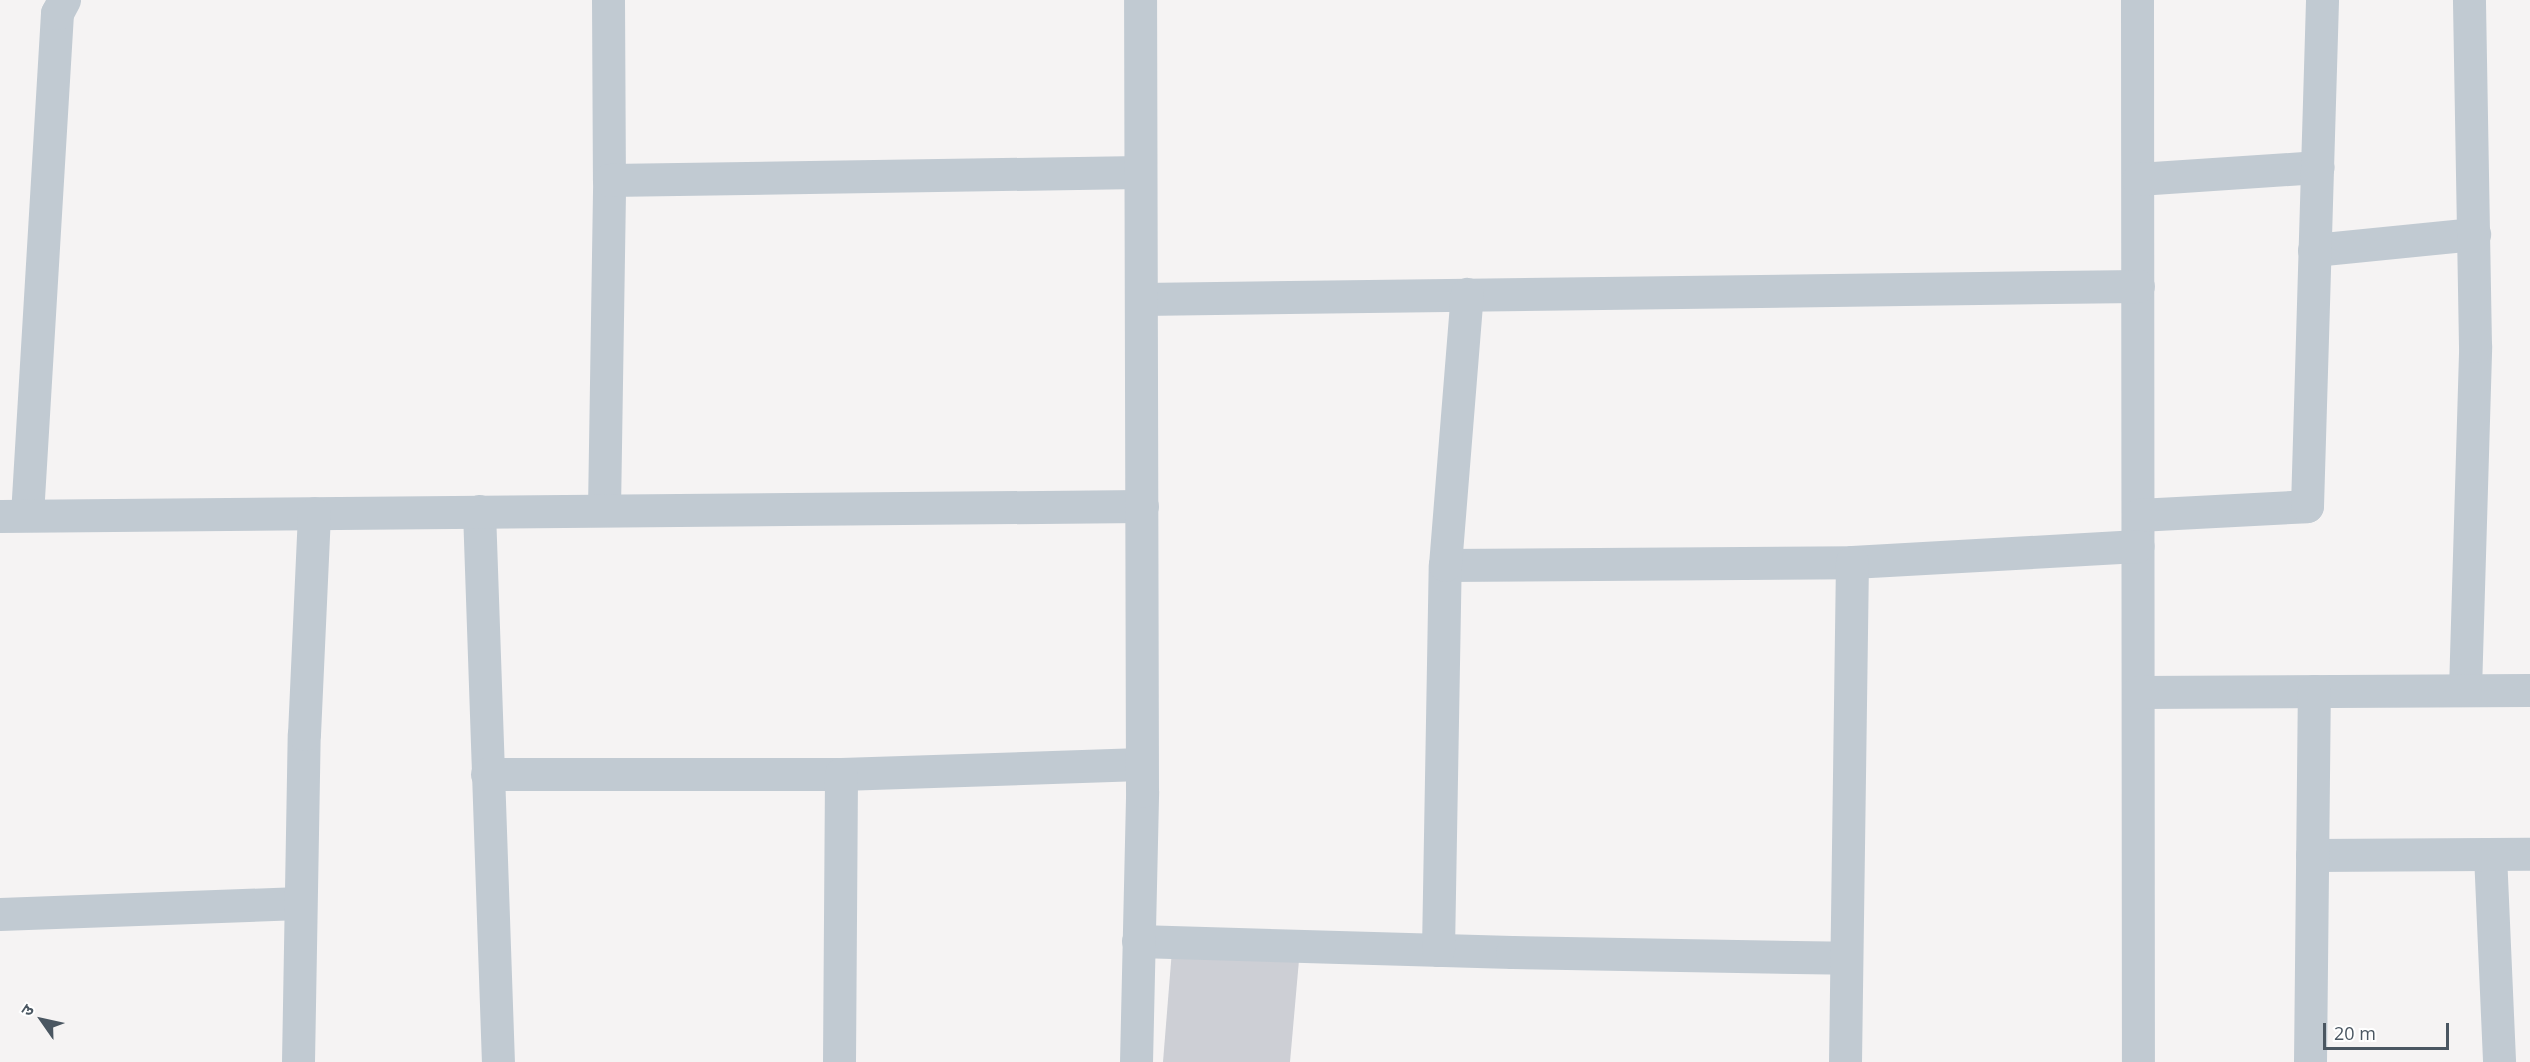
<!DOCTYPE html>
<html>
<head>
<meta charset="utf-8">
<style>
  body { margin:0 }
  #map { position:relative; width:2530px; height:1062px; overflow:hidden; background:#f5f3f3; font-family:"Open Sans","Noto Sans Devanagari",sans-serif }
  div>[style] { position:absolute }
  [style*='--x'] { left:calc(var(--x)*1px); top:calc(var(--y)*1px); width:calc(var(--w)*1px); rotate:calc(var(--a)*1deg) }
  .building>* { inset:0; background:#cdcfd5 }
  .minor>* { height:33px; margin:-16.5px; padding:0 16.5px; transform-origin:16.5px; border-radius:16.5px; background:#c1cad2 }
  span { translate:-50% -50%; white-space:nowrap; text-align:center; line-height:1.15; -webkit-text-stroke:4.5px #fff; paint-order:stroke }
  .north { position:absolute; left:12px; top:990px; width:60px; height:60px; -webkit-text-stroke:4px #fff; paint-order:stroke; rotate:304deg; font-size:16px; font-weight:700; line-height:24px; text-align:center; color:#4a5661 }
  .north::after { content:''; display:block; margin:auto; width:21px; height:27px; background:#4a5661; clip-path:polygon(50% 0,100% 100%,50% 72%,0 100%) }
  .scale { position:absolute; left:2323px; top:1023px; width:126px; height:27px; box-sizing:border-box; border:3px solid #4a5661; border-top:0; padding-left:8px; font-size:18px; line-height:21px; white-space:nowrap; color:#4a5661; -webkit-text-stroke:4px #fff; paint-order:stroke }
</style>
</head>
<body>
<div id="map">
  <div class="building">
    <div style="clip-path:polygon(1172px 950px,1299px 960px,1290px 1062px,1163px 1062px)"></div>
  </div>
  <div class="minor">
    <div style="--x:608;--y:0;--w:180;--a:89.7"></div>
    <div style="--x:2137;--y:0;--w:1062;--a:89.95"></div>
    <div style="--x:2138;--y:179;--w:180;--a:-3.8"></div>
    <div style="--x:2314;--y:250;--w:161;--a:-5.7"></div>
    <div style="--x:1141;--y:299;--w:997;--a:-0.75"></div>
    <div style="--x:604;--y:510;--w:330;--a:-89.1"></div>
    <div style="--x:609;--y:180;--w:531;--a:-0.86"></div>
    <div style="--x:479;--y:511;--w:551;--a:88.03"></div>
    <div style="--x:27;--y:515;--w:503;--a:-86.58"></div>
    <div style="--x:57;--y:13;--w:15;--a:-62"></div>
    <div style="--x:2138;--y:515;--w:169;--a:-3"></div>
    <div style="--x:2307;--y:506;--w:506;--a:-88.3"></div>
    <div style="--x:0;--y:516;--w:1142;--a:-0.5"></div>
    <div style="--x:1445;--y:565;--w:407;--a:-0.4"></div>
    <div style="--x:1852;--y:562;--w:286;--a:-3.2"></div>
    <div style="--x:2465;--y:690;--w:344;--a:-88.3"></div>
    <div style="--x:2475;--y:346;--w:346;--a:-91"></div>
    <div style="--x:2138;--y:692;--w:392;--a:-0.3"></div>
    <div style="--x:487;--y:774;--w:354;--a:0"></div>
    <div style="--x:841;--y:774;--w:300;--a:-1.9"></div>
    <div style="--x:2490;--y:854;--w:208;--a:87.5"></div>
    <div style="--x:2312;--y:855;--w:218;--a:-0.3"></div>
    <div style="--x:0;--y:914;--w:300;--a:-2.1"></div>
    <div style="--x:1138;--y:941;--w:374;--a:1.7"></div>
    <div style="--x:1512;--y:952;--w:334;--a:1"></div>
    <div style="--x:1438;--y:950;--w:385;--a:-89"></div>
    <div style="--x:1445;--y:565;--w:272;--a:-85.4"></div>
    <div style="--x:298;--y:1062;--w:328;--a:-89"></div>
    <div style="--x:304;--y:734;--w:221;--a:-87.4"></div>
    <div style="--x:839;--y:1062;--w:288;--a:-89.6"></div>
    <div style="--x:1136;--y:1062;--w:271;--a:-88.7"></div>
    <div style="--x:1142;--y:791;--w:791;--a:-90.14"></div>
    <div style="--x:1845;--y:1062;--w:500;--a:-89.2"></div>
    <div style="--x:2310;--y:1062;--w:371;--a:-89.4"></div>
  </div>
  <div class="north">उ</div>
  <div class="scale">20 m</div>
</div>
</body>
</html>
